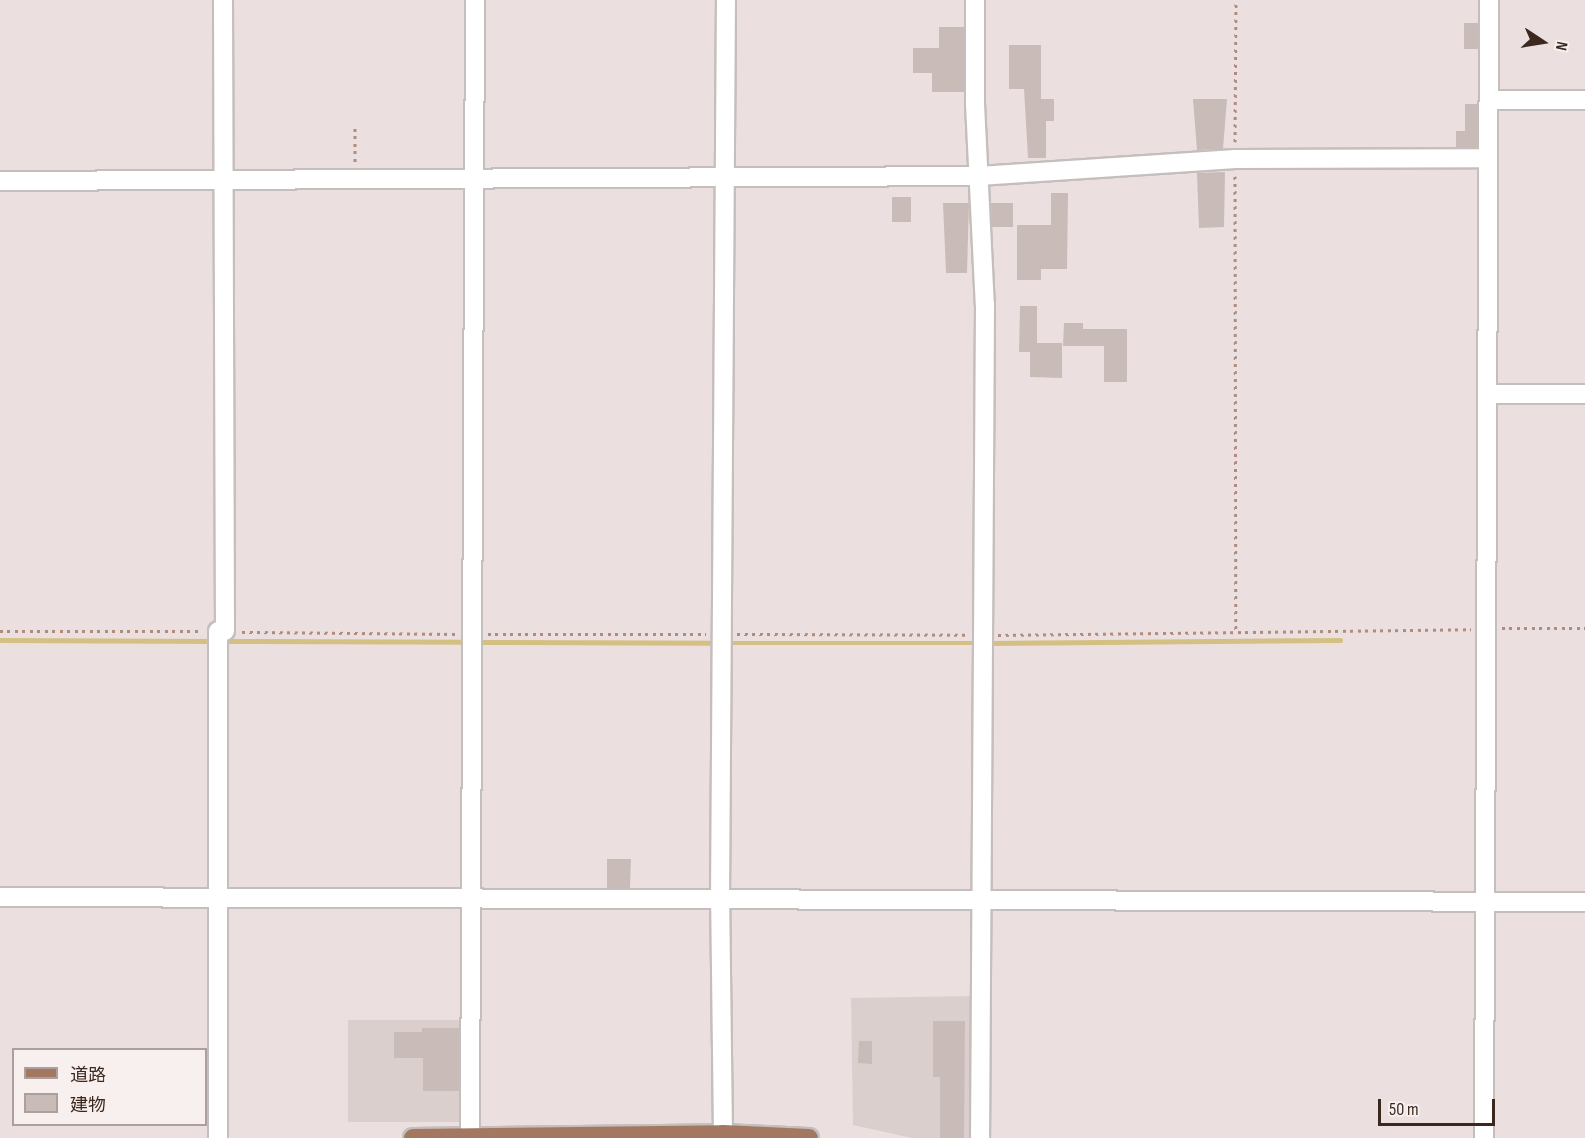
<!DOCTYPE html>
<html>
<head>
<meta charset="utf-8">
<style>
  body { margin:0 }
  #map { position:relative; width:1585px; height:1138px; overflow:hidden; background:#ebe0df; font-family:"Sofia Sans Condensed","Noto Sans JP",sans-serif }
  div>[style] { position:absolute }
  [style*='--x'] { left:calc(var(--x)*1px); top:calc(var(--y)*1px); width:calc(var(--w)*1px); rotate:calc(var(--a)*1deg) }
  .built>* { inset:0; background:#dbcfcd }
  .stream>* { height:4.5px; margin:-2.25px; padding:0 2.25px; transform-origin:2.25px; border-radius:2.25px; background:#d4c082 }
  .building>* { inset:0; background:#c9bbb7 }
  .path>* { height:3px; margin-top:-1.5px; transform-origin:0; background:repeating-linear-gradient(90deg,#b18c7d 0 3px,transparent 0 7.5px) }
  .roads { filter:drop-shadow(2px 0 #c4bebc) drop-shadow(-2px 0 #c4bebc) drop-shadow(0 2px #c4bebc) drop-shadow(0 -2px #c4bebc) }
  .street>* { height:18px; margin:-9px; padding:0 9px; transform-origin:9px; border-radius:9px; background:#fff }
  .primary>* { height:18px; margin:-9px; padding:0 9px; transform-origin:9px; border-radius:9px; background:#a47760 }
  span { translate:-50% -50%; white-space:nowrap; text-align:center; line-height:1.15; -webkit-text-stroke:4.5px #f8f0ef; paint-order:stroke }
  .legend { position:absolute; left:12px; top:1048px; width:195px; height:78px; box-sizing:border-box; background:#f8f0ef; border:2px solid #ada09c; margin:0; padding:8px 10px; list-style:none; font-size:18px; color:#3c281f }
  .legend li { display:flex; align-items:center; gap:12px; height:30px }
  .legend b { width:30px; border:2px solid #ada09c }
  .north { position:absolute; left:1513px; top:12px; width:60px; height:60px; -webkit-text-stroke:4px #f8f0ef; paint-order:stroke; rotate:102deg; font-size:16px; font-weight:700; line-height:24px; text-align:center; color:#3c281f }
  .north::after { content:''; display:block; margin:auto; width:21px; height:27px; background:#3c281f; clip-path:polygon(50% 0,100% 100%,50% 72%,0 100%) }
  .scale { position:absolute; left:1378px; top:1099px; width:117px; height:27px; box-sizing:border-box; border:3px solid #3c281f; border-top:0; padding-left:8px; font-size:18px; line-height:21px; white-space:nowrap; color:#3c281f; -webkit-text-stroke:4px #f8f0ef; paint-order:stroke }
</style>
</head>
<body>
<div id="map">
  <div class="built">
    <div style="clip-path:polygon(972px 996px,971px 1138px,912px 1138px,853px 1125px,851px 998px)"></div>
    <div style="clip-path:polygon(348px 1020px,467px 1020px,467px 1122px,348px 1122px)"></div>
  </div>
  <div class="stream">
    <div style="--x:0;--y:640;--w:214;--a:0.3"></div>
    <div style="--x:222;--y:641;--w:247;--a:0.2"></div>
    <div style="--x:479;--y:642;--w:237;--a:0.2"></div>
    <div style="--x:728;--y:643;--w:244;--a:0"></div>
    <div style="--x:989;--y:643;--w:351;--a:-0.5"></div>
  </div>
  <div class="building">
    <div style="clip-path:polygon(1464px 23px,1478px 23px,1478px 49px,1464px 49px)"></div>
    <div style="clip-path:polygon(939px 27px,964px 27px,964px 92px,932px 92px,932px 73px,913px 73px,913px 48px,939px 48px)"></div>
    <div style="clip-path:polygon(1009px 45px,1041px 45px,1041px 99px,1054px 99px,1054px 121px,1046px 121px,1046px 158px,1028px 158px,1024px 89px,1009px 89px)"></div>
    <div style="clip-path:polygon(1193px 99px,1227px 99px,1223px 149px,1197px 150px)"></div>
    <div style="clip-path:polygon(1465px 104px,1477px 104px,1477px 147px,1456px 147px,1456px 131px,1465px 131px)"></div>
    <div style="clip-path:polygon(1225px 172px,1224px 227px,1199px 228px,1197px 173px)"></div>
    <div style="clip-path:polygon(1051px 193px,1068px 193px,1067px 269px,1041px 269px,1041px 280px,1017px 280px,1017px 225px,1051px 225px)"></div>
    <div style="clip-path:polygon(892px 197px,911px 197px,911px 222px,892px 222px)"></div>
    <div style="clip-path:polygon(943px 203px,969px 203px,967px 273px,946px 273px)"></div>
    <div style="clip-path:polygon(991px 203px,1013px 203px,1013px 227px,992px 227px)"></div>
    <div style="clip-path:polygon(1020px 306px,1037px 306px,1037px 343px,1062px 343px,1062px 378px,1030px 377px,1030px 352px,1019px 352px)"></div>
    <div style="clip-path:polygon(1064px 323px,1083px 323px,1083px 329px,1127px 329px,1127px 382px,1104px 382px,1104px 346px,1063px 346px)"></div>
    <div style="clip-path:polygon(607px 859px,631px 859px,630px 888px,607px 888px)"></div>
    <div style="clip-path:polygon(933px 1021px,965px 1021px,964px 1138px,940px 1138px,940px 1077px,933px 1077px)"></div>
    <div style="clip-path:polygon(422px 1028px,459px 1028px,459px 1091px,423px 1091px,423px 1058px,394px 1058px,394px 1032px,422px 1032px)"></div>
    <div style="clip-path:polygon(859px 1041px,872px 1041px,872px 1064px,858px 1063px)"></div>
  </div>
  <div class="path">
    <div style="--x:355;--y:128;--w:35;--a:90"></div>
    <div style="--x:1235;--y:142;--w:142;--a:-89.6"></div>
    <div style="--x:1235;--y:176;--w:455;--a:89.9"></div>
    <div style="--x:1502;--y:628;--w:83;--a:0"></div>
    <div style="--x:0;--y:631;--w:202;--a:0"></div>
    <div style="--x:242;--y:632;--w:215;--a:0.5"></div>
    <div style="--x:488;--y:634;--w:218;--a:0"></div>
    <div style="--x:737;--y:634;--w:230;--a:0.2"></div>
    <div style="--x:998;--y:635;--w:473;--a:-0.7"></div>
  </div>
  <div class="roads">
    <div class="street">
      <div style="--x:223;--y:0;--w:631;--a:89.82"></div>
      <div style="--x:975;--y:0;--w:104;--a:90"></div>
      <div style="--x:975;--y:104;--w:201;--a:87.2"></div>
      <div style="--x:985;--y:305;--w:833;--a:90.34"></div>
      <div style="--x:1489;--y:100;--w:96;--a:0"></div>
      <div style="--x:0;--y:181;--w:979;--a:-0.29"></div>
      <div style="--x:979;--y:176;--w:257;--a:-3.8"></div>
      <div style="--x:1235;--y:159;--w:253;--a:-0.2"></div>
      <div style="--x:1488;--y:394;--w:97;--a:0"></div>
      <div style="--x:218;--y:631;--w:507;--a:90"></div>
      <div style="--x:0;--y:897;--w:1585;--a:0.18"></div>
      <div style="--x:723;--y:1134;--w:234;--a:-90.7"></div>
      <div style="--x:720;--y:900;--w:900;--a:-89.62"></div>
      <div style="--x:470;--y:1137;--w:1137;--a:-89.75"></div>
      <div style="--x:1484;--y:1138;--w:1138;--a:-89.75"></div>
    </div>
    <div class="primary">
      <div style="--x:413;--y:1138;--w:310;--a:-0.7"></div>
      <div style="--x:723;--y:1134;--w:86;--a:2.7"></div>
    </div>
  </div>
  <ul class="legend">
  <li><b style="height:8px;background:#a47760"></b>道路</li>
  <li><b style="height:16px;background:#c9bbb7"></b>建物</li>
  </ul>
  <div class="north">N</div>
  <div class="scale">50 m</div>
</div>
</body>
</html>
